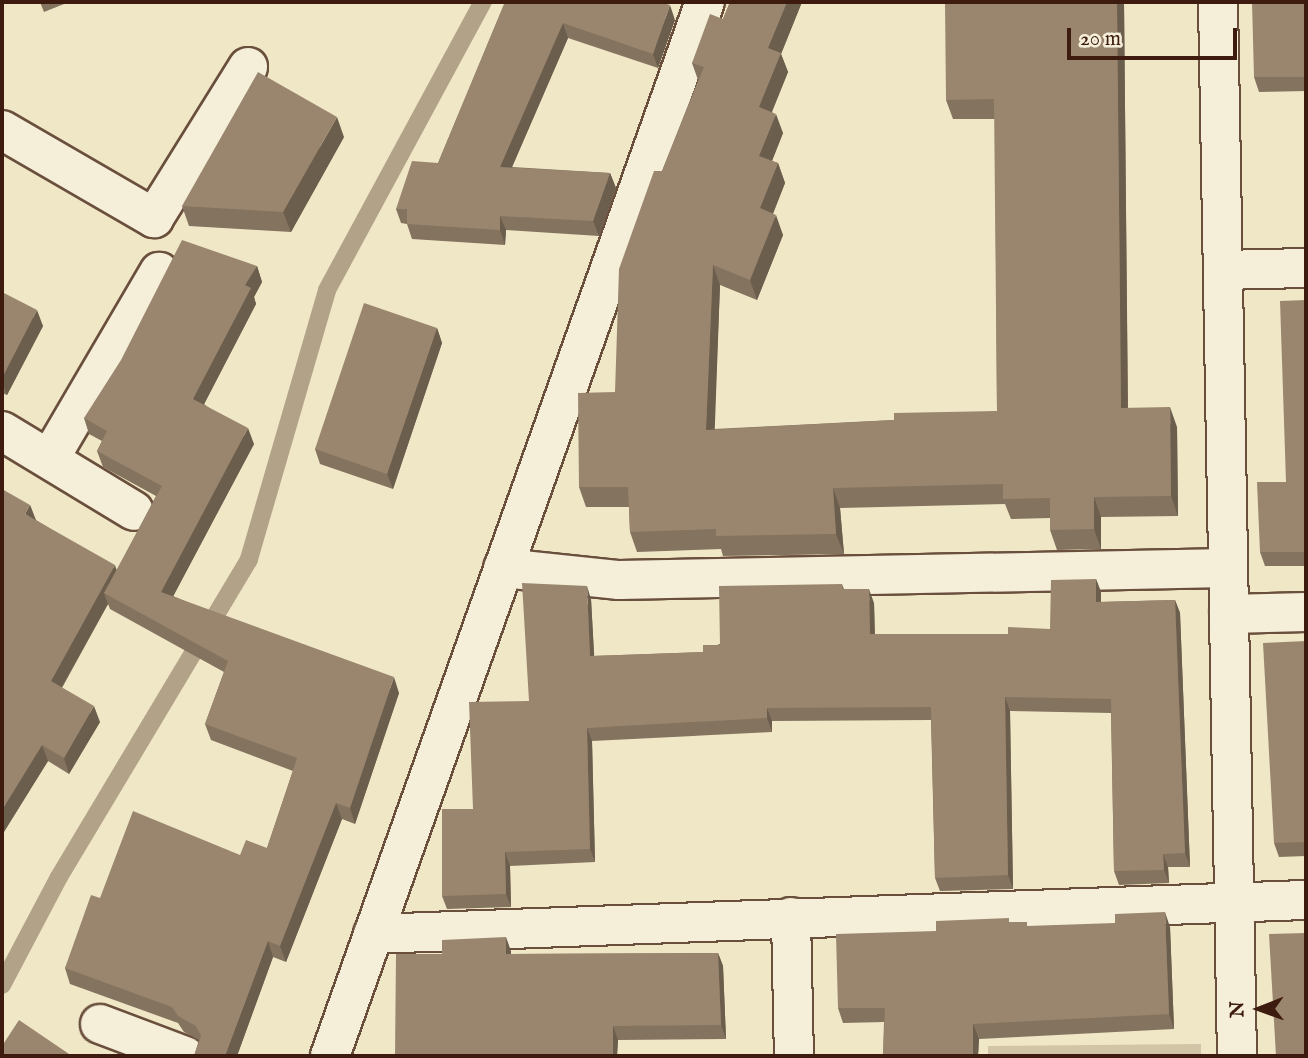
<!DOCTYPE html>
<html>
<head>
<meta charset="utf-8">
<style>
  body { margin:0 }
  #map { position:relative; width:1308px; height:1058px; overflow:hidden; background:#efe7c6; font-family:"IM FELL English",serif }
  div>[style] { position:absolute }
  [style*='--x'] { left:calc(var(--x)*1px); top:calc(var(--y)*1px); width:calc(var(--w)*1px); rotate:calc(var(--a)*1deg) }
  .green>* { inset:0; background:#d1c4a7 }
  .stream>* { height:18px; margin:-9px; padding:0 9px; transform-origin:9px; border-radius:9px; background:#b2a288 }
  .roads { filter:drop-shadow(2px 0 #6a4f3d) drop-shadow(-2px 0 #6a4f3d) drop-shadow(0 2px #6a4f3d) drop-shadow(0 -2px #6a4f3d) }
  .minor>* { height:38px; margin:-19px; padding:0 19px; transform-origin:19px; border-radius:19px; background:#f5efda }
  .wall>* { inset:0; background:#84735f }
  .shaded-wall>* { inset:0; background:#6c5e4d }
  .building>* { inset:0; background:#9a866e }
  span { translate:-50% -50%; white-space:nowrap; text-align:center; line-height:1.15; -webkit-text-stroke:5px #f5efda; paint-order:stroke }
  .frame { position:absolute; inset:0; border:4px solid #3d1c0f; pointer-events:none }
  .north { position:absolute; left:1224px; top:974px; width:70px; height:70px; -webkit-text-stroke:5px #f5efda; paint-order:stroke; rotate:269deg; font-size:19px; font-weight:700; line-height:28px; text-align:center; color:#3d1c0f }
  .north::after { content:''; display:block; margin:auto; width:24px; height:32px; background:#3d1c0f; clip-path:polygon(50% 0,100% 100%,50% 72%,0 100%) }
  .scale { position:absolute; left:1067px; top:28px; width:170px; height:32px; box-sizing:border-box; border:4px solid #3d1c0f; border-top:0; padding-left:9px; font-size:21px; line-height:24px; white-space:nowrap; color:#3d1c0f; -webkit-text-stroke:5px #f5efda; paint-order:stroke }
</style>
</head>
<body>
<div id="map">
  <div class="green">
    <div style="clip-path:polygon(1201px 1044px,1201px 1056px,988px 1056px,988px 1046px)"></div>
  </div>
  <div class="stream">
    <div style="--x:2;--y:985;--w:122;--a:-62.2"></div>
    <div style="--x:59;--y:877;--w:370;--a:-59.1"></div>
    <div style="--x:249;--y:559;--w:280;--a:-73.8"></div>
    <div style="--x:327;--y:290;--w:328;--a:-61.6"></div>
  </div>
  <div class="roads">
    <div class="minor">
      <div style="--x:1218;--y:2;--w:1054;--a:88.97"></div>
      <div style="--x:2;--y:130;--w:176;--a:30.1"></div>
      <div style="--x:154;--y:218;--w:178;--a:-58.1"></div>
      <div style="--x:1223;--y:270;--w:83;--a:-1.4"></div>
      <div style="--x:2;--y:431;--w:154;--a:31.2"></div>
      <div style="--x:50;--y:458;--w:216;--a:-59.6"></div>
      <div style="--x:503;--y:568;--w:117;--a:5.9"></div>
      <div style="--x:619;--y:580;--w:609;--a:-1.13"></div>
      <div style="--x:1229;--y:614;--w:77;--a:-1.5"></div>
      <div style="--x:791;--y:917;--w:139;--a:88.8"></div>
      <div style="--x:373;--y:934;--w:934;--a:-2.09"></div>
      <div style="--x:100;--y:1024;--w:91;--a:20.6"></div>
      <div style="--x:330;--y:1056;--w:1119;--a:-70.42"></div>
    </div>
  </div>
  <div class="wall">
    <div style="clip-path:polygon(40px 2px,69px 2px,44px 12px)"></div>
    <div style="clip-path:polygon(505px 2px,675px 20px,658px 68px,568px 38px,512px 167px,610px 173px,616px 188px,599px 236px,506px 230px,505px 245px,412px 239px,407px 224px,401px 223px,396px 209px,438px 163px)"></div>
    <div style="clip-path:polygon(730px 2px,802px 2px,781px 54px,788px 72px,772px 112px,783px 133px,772px 161px,778px 163px,785px 183px,773px 214px,783px 235px,757px 300px,720px 285px,714px 429px,894px 420px,997px 411px,995px 119px,953px 119px,946px 100px,1124px 2px,1128px 408px,1177px 427px,1178px 516px,1101px 517px,1101px 549px,1057px 550px,1050px 530px,1050px 518px,1011px 519px,1005px 504px,840px 508px,844px 554px,723px 556px,721px 549px,637px 552px,630px 532px,629px 507px,586px 507px,579px 487px,615px 392px,662px 171px,698px 80px,692px 63px,723px 19px)"></div>
    <div style="clip-path:polygon(1306px 2px,1306px 91px,1259px 92px,1254px 77px)"></div>
    <div style="clip-path:polygon(344px 137px,291px 232px,189px 226px,182px 206px)"></div>
    <div style="clip-path:polygon(257px 266px,262px 282px,254px 297px,256px 304px,204px 404px,254px 444px,173px 596px,399px 693px,355px 824px,342px 819px,286px 962px,273px 957px,237px 1056px,194px 1056px,199px 1040px,184px 1032px,178px 1023px,70px 984px,65px 968px,100px 898px,240px 855px,267px 848px,293px 771px,211px 740px,205px 724px,224px 672px,110px 609px,108px 604px,62px 688px,100px 722px,69px 774px,48px 761px,2px 835px,30px 505px,36px 520px,117px 570px,156px 496px,103px 467px,97px 451px,102px 441px,89px 434px,84px 418px)"></div>
    <div style="clip-path:polygon(2px 292px,43px 326px,7px 395px,2px 393px)"></div>
    <div style="clip-path:polygon(1306px 300px,1306px 566px,1265px 566px,1260px 552px,1286px 482px)"></div>
    <div style="clip-path:polygon(437px 328px,442px 343px,393px 489px,320px 464px,315px 449px)"></div>
    <div style="clip-path:polygon(1096px 579px,1101px 592px,1101px 602px,1175px 600px,1180px 613px,1190px 867px,1168px 867px,1169px 883px,1119px 885px,1114px 871px,1111px 713px,1010px 711px,1013px 889px,940px 891px,935px 878px,931px 720px,772px 721px,772px 732px,592px 741px,595px 862px,510px 866px,511px 907px,447px 909px,442px 896px,473px 809px,529px 701px,591px 599px,594px 656px,703px 652px,842px 584px,844px 589px,874px 603px,875px 634px,1008px 634px,1050px 629px)"></div>
    <div style="clip-path:polygon(1306px 641px,1306px 856px,1279px 857px,1274px 843px)"></div>
    <div style="clip-path:polygon(1010px 922px,1028px 926px,1170px 927px,1174px 1029px,979px 1039px,978px 1056px,883px 1056px,884px 1022px,843px 1023px,838px 1008px,936px 931px)"></div>
    <div style="clip-path:polygon(511px 951px,511px 954px,718px 953px,723px 966px,726px 1039px,618px 1040px,617px 1056px,395px 1056px,442px 954px)"></div>
  </div>
  <div class="shaded-wall">
    <div style="clip-path:polygon(787px 2px,802px 2px,781px 54px,788px 72px,766px 126px,759px 107px,768px 48px)"></div>
    <div style="clip-path:polygon(1117px 2px,1124px 2px,1128px 428px,1121px 408px)"></div>
    <div style="clip-path:polygon(670px 5px,675px 20px,658px 68px,653px 54px)"></div>
    <div style="clip-path:polygon(563px 23px,568px 38px,506px 181px,500px 167px)"></div>
    <div style="clip-path:polygon(776px 114px,783px 133px,766px 176px,759px 156px)"></div>
    <div style="clip-path:polygon(337px 117px,344px 137px,291px 232px,283px 212px)"></div>
    <div style="clip-path:polygon(778px 163px,785px 183px,767px 228px,760px 208px)"></div>
    <div style="clip-path:polygon(610px 173px,616px 188px,599px 236px,593px 221px)"></div>
    <div style="clip-path:polygon(776px 215px,783px 235px,757px 300px,750px 280px)"></div>
    <div style="clip-path:polygon(500px 216px,506px 230px,505px 245px,500px 230px)"></div>
    <div style="clip-path:polygon(713px 265px,720px 285px,714px 450px,706px 430px)"></div>
    <div style="clip-path:polygon(257px 266px,262px 282px,254px 297px,256px 304px,199px 414px,193px 399px,245px 285px)"></div>
    <div style="clip-path:polygon(37px 310px,43px 326px,7px 395px,2px 382px,2px 378px)"></div>
    <div style="clip-path:polygon(437px 328px,442px 343px,393px 489px,387px 474px)"></div>
    <div style="clip-path:polygon(1170px 407px,1177px 427px,1178px 516px,1171px 496px)"></div>
    <div style="clip-path:polygon(248px 428px,254px 444px,167px 608px,161px 592px)"></div>
    <div style="clip-path:polygon(833px 488px,840px 508px,844px 554px,836px 534px)"></div>
    <div style="clip-path:polygon(1094px 497px,1101px 517px,1101px 549px,1094px 529px)"></div>
    <div style="clip-path:polygon(30px 505px,36px 521px,25px 514px)"></div>
    <div style="clip-path:polygon(115px 565px,120px 581px,104px 593px,108px 604px,56px 697px,51px 681px)"></div>
    <div style="clip-path:polygon(1096px 579px,1101px 592px,1101px 616px,1096px 602px)"></div>
    <div style="clip-path:polygon(587px 586px,591px 599px,595px 670px,590px 656px)"></div>
    <div style="clip-path:polygon(869px 589px,874px 603px,875px 648px,870px 634px)"></div>
    <div style="clip-path:polygon(1175px 600px,1180px 613px,1190px 867px,1185px 853px)"></div>
    <div style="clip-path:polygon(394px 677px,399px 693px,355px 824px,350px 808px)"></div>
    <div style="clip-path:polygon(1005px 697px,1010px 711px,1013px 889px,1008px 875px)"></div>
    <div style="clip-path:polygon(94px 706px,100px 722px,69px 774px,64px 758px)"></div>
    <div style="clip-path:polygon(767px 708px,772px 721px,772px 732px,767px 718px)"></div>
    <div style="clip-path:polygon(587px 728px,592px 741px,595px 862px,590px 849px)"></div>
    <div style="clip-path:polygon(42px 745px,48px 761px,2px 835px,2px 810px)"></div>
    <div style="clip-path:polygon(336px 803px,342px 819px,286px 962px,280px 946px)"></div>
    <div style="clip-path:polygon(505px 852px,510px 866px,511px 907px,506px 894px)"></div>
    <div style="clip-path:polygon(1163px 854px,1168px 867px,1169px 883px,1164px 870px)"></div>
    <div style="clip-path:polygon(1165px 912px,1170px 927px,1174px 1029px,1169px 1014px)"></div>
    <div style="clip-path:polygon(506px 937px,511px 951px,511px 967px,506px 954px)"></div>
    <div style="clip-path:polygon(268px 941px,273px 957px,237px 1056px,225px 1056px)"></div>
    <div style="clip-path:polygon(718px 953px,723px 966px,726px 1039px,721px 1025px)"></div>
    <div style="clip-path:polygon(973px 1024px,979px 1039px,978px 1056px,973px 1056px)"></div>
    <div style="clip-path:polygon(613px 1026px,618px 1040px,617px 1056px,613px 1056px)"></div>
  </div>
  <div class="building">
    <div style="clip-path:polygon(505px 2px,660px 2px,670px 5px,653px 54px,563px 23px,500px 167px,610px 173px,593px 221px,500px 216px,500px 230px,407px 224px,407px 209px,396px 209px,412px 161px,438px 163px)"></div>
    <div style="clip-path:polygon(730px 2px,787px 2px,768px 48px,781px 53px,759px 107px,776px 114px,759px 156px,778px 163px,760px 208px,776px 215px,750px 280px,713px 265px,706px 430px,894px 420px,894px 413px,997px 411px,994px 99px,946px 100px,945px 2px,1117px 2px,1121px 408px,1170px 407px,1171px 496px,1094px 497px,1094px 529px,1050px 530px,1050px 498px,1003px 499px,1003px 484px,833px 488px,836px 534px,716px 536px,716px 529px,630px 532px,628px 487px,579px 487px,578px 393px,615px 392px,619px 269px,654px 171px,662px 171px,704px 67px,692px 63px,710px 14px,723px 19px)"></div>
    <div style="clip-path:polygon(1252px 2px,1306px 2px,1306px 77px,1254px 77px)"></div>
    <div style="clip-path:polygon(258px 72px,337px 117px,283px 212px,182px 206px)"></div>
    <div style="clip-path:polygon(182px 240px,257px 266px,245px 285px,251px 288px,193px 399px,248px 428px,161px 592px,394px 677px,350px 808px,336px 803px,280px 946px,268px 941px,225px 1056px,194px 1056px,201px 1036px,196px 1026px,178px 1016px,172px 1007px,65px 968px,91px 895px,100px 898px,133px 811px,240px 855px,246px 840px,267px 848px,297px 758px,205px 724px,228px 661px,104px 593px,162px 486px,97px 451px,107px 431px,84px 418px,121px 360px)"></div>
    <div style="clip-path:polygon(2px 292px,37px 310px,2px 378px)"></div>
    <div style="clip-path:polygon(1306px 300px,1306px 552px,1260px 552px,1257px 482px,1286px 482px,1280px 301px)"></div>
    <div style="clip-path:polygon(364px 303px,437px 328px,387px 474px,315px 449px)"></div>
    <div style="clip-path:polygon(2px 489px,30px 505px,25px 514px,115px 565px,51px 681px,94px 706px,64px 758px,42px 745px,2px 810px)"></div>
    <div style="clip-path:polygon(1096px 579px,1096px 602px,1175px 600px,1185px 853px,1163px 854px,1164px 870px,1114px 871px,1111px 699px,1005px 697px,1008px 875px,935px 878px,931px 707px,767px 708px,767px 718px,587px 728px,590px 849px,505px 852px,506px 894px,442px 896px,442px 809px,473px 809px,469px 702px,529px 701px,522px 583px,587px 586px,590px 656px,703px 652px,703px 645px,720px 645px,719px 586px,842px 584px,842px 589px,869px 589px,870px 634px,1008px 634px,1008px 627px,1050px 629px,1051px 580px)"></div>
    <div style="clip-path:polygon(1306px 641px,1306px 842px,1274px 843px,1263px 643px)"></div>
    <div style="clip-path:polygon(1165px 912px,1169px 1014px,973px 1024px,973px 1056px,883px 1056px,885px 1008px,838px 1008px,836px 934px,936px 931px,936px 921px,1009px 918px,1009px 922px,1027px 922px,1027px 926px,1115px 923px,1115px 914px)"></div>
    <div style="clip-path:polygon(1306px 933px,1306px 1056px,1276px 1056px,1269px 934px)"></div>
    <div style="clip-path:polygon(506px 937px,506px 954px,718px 953px,721px 1025px,613px 1026px,613px 1056px,395px 1056px,396px 954px,442px 954px,442px 940px)"></div>
    <div style="clip-path:polygon(19px 1020px,72px 1056px,2px 1056px,2px 1046px)"></div>
  </div>
  <div class="frame"></div>
  <div class="north">N</div>
  <div class="scale">20 m</div>
</div>
</body>
</html>
